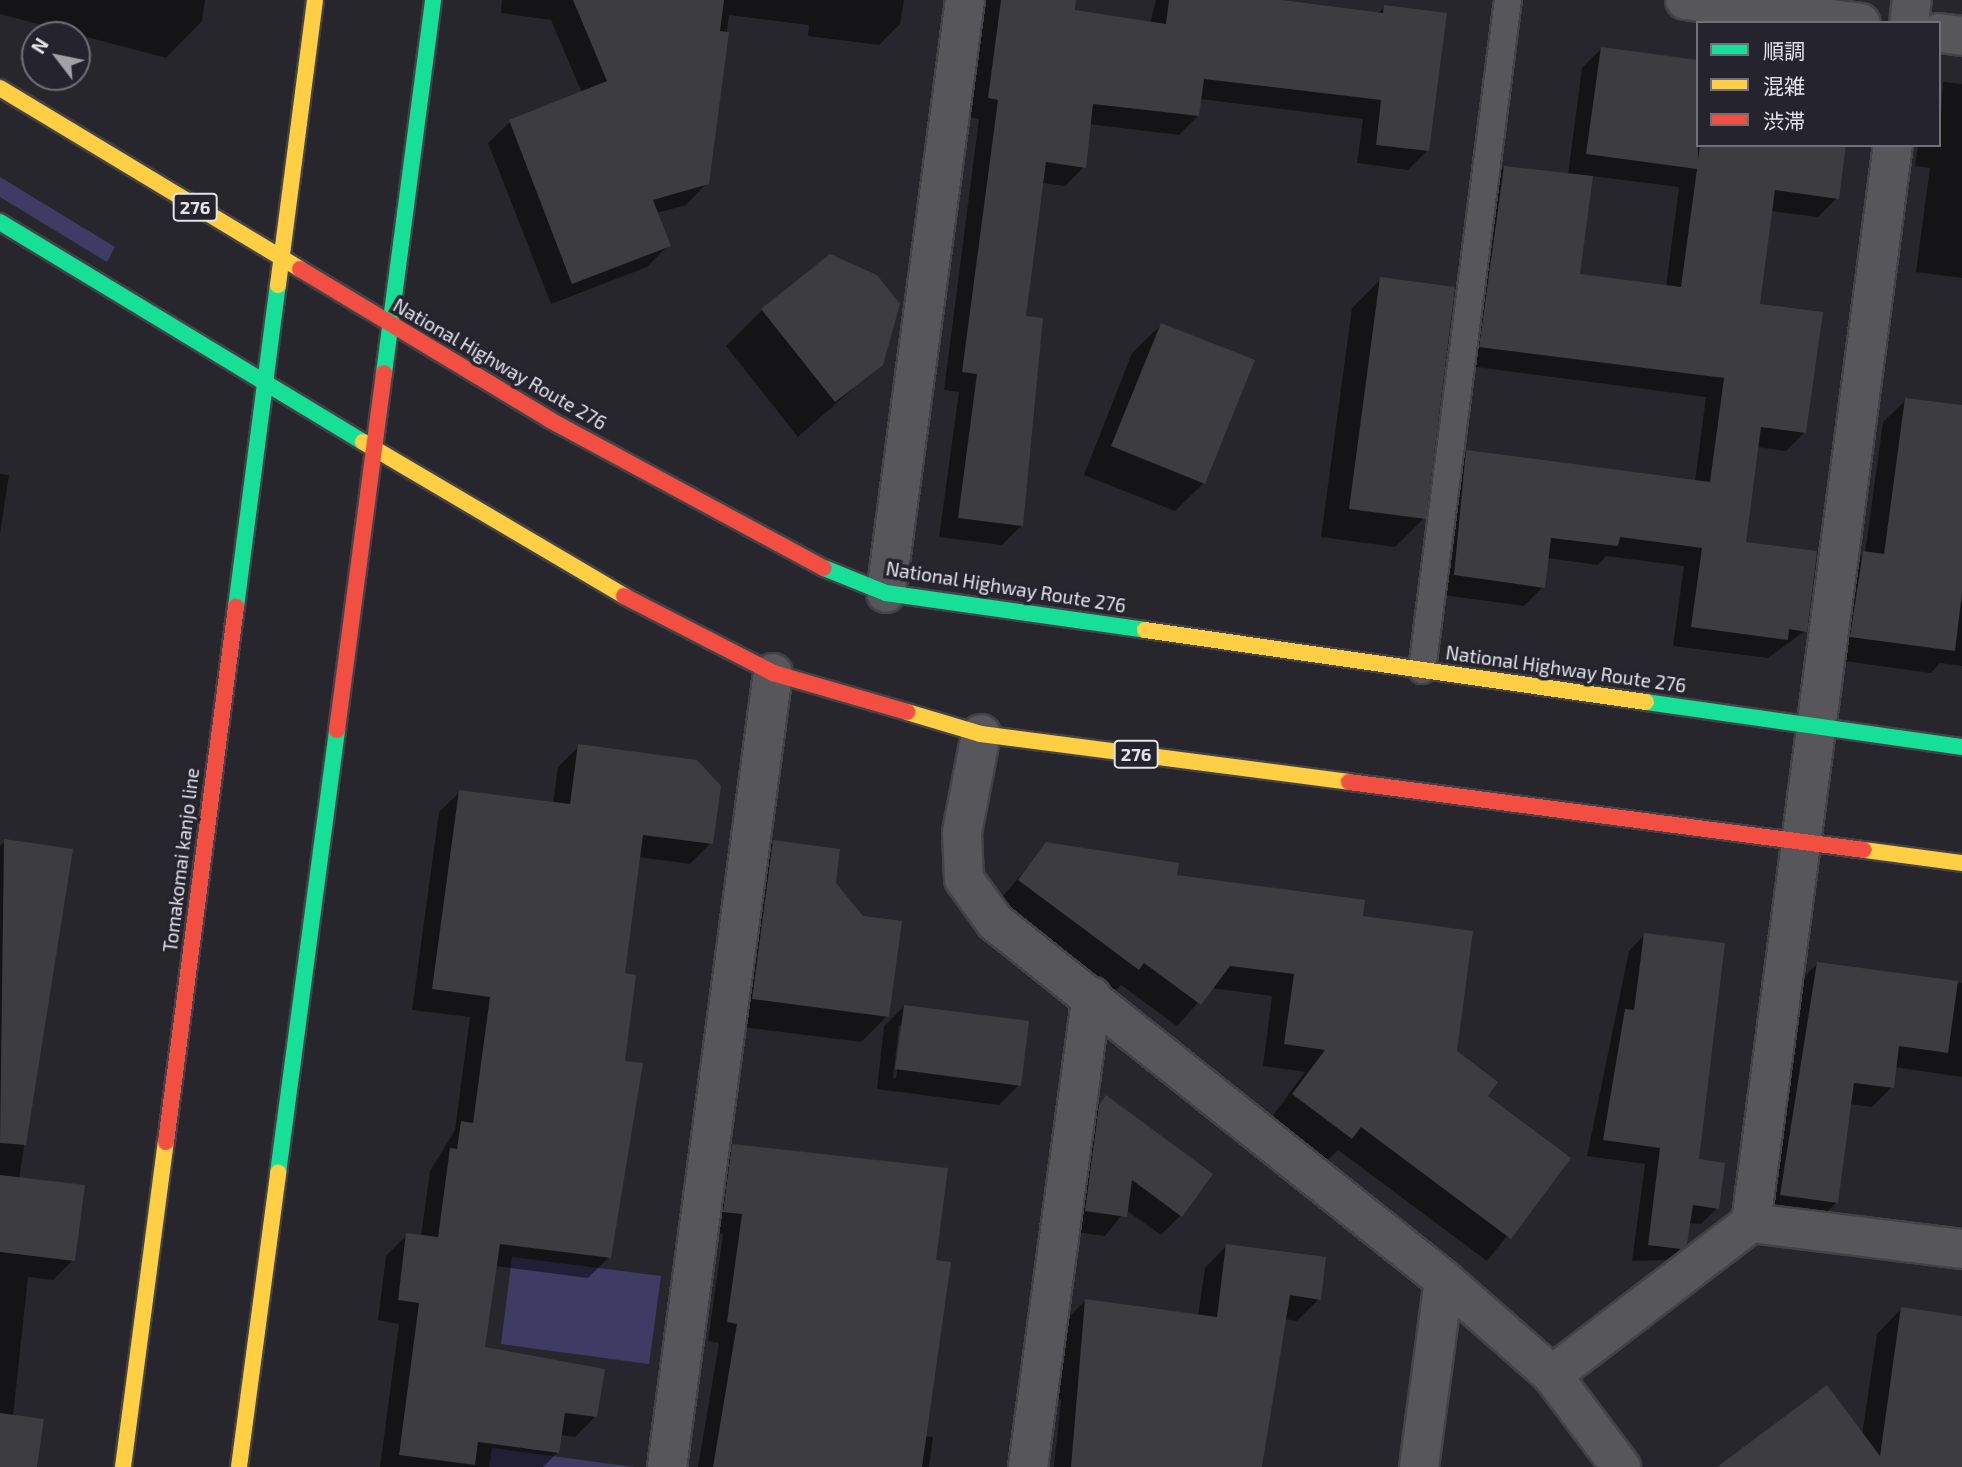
<!DOCTYPE html>
<html>
<head>
<meta charset="utf-8">
<style>
  body { margin:0 }
  #map { position:relative; width:1962px; height:1467px; overflow:hidden; background:#27262c; font-family:"Exo 2","Noto Sans JP",sans-serif }
  div>[style] { position:absolute }
  [style*='--x'] { left:calc(var(--x)*1px); top:calc(var(--y)*1px); width:calc(var(--w)*1px); rotate:calc(var(--a)*1deg) }
  .green>* { inset:0; background:#3f3b65 }
  .shadow>* { inset:0; background:#0007 }
  .building>* { inset:0; background:#3c3c41 }
  .roads { filter:drop-shadow(2px 0 #424247) drop-shadow(-2px 0 #424247) drop-shadow(0 2px #424247) drop-shadow(0 -2px #424247) }
  .lane>* { height:26px; margin:-13px; padding:0 13px; transform-origin:13px; border-radius:13px; background:#57565b }
  .street>* { height:38px; margin:-19px; padding:0 19px; transform-origin:19px; border-radius:19px; background:#57565b }
  .fast>* { height:16px; margin:-8px; padding:0 8px; transform-origin:8px; border-radius:8px; background:#16e098 }
  .slow>* { height:16px; margin:-8px; padding:0 8px; transform-origin:8px; border-radius:8px; background:#ffcf43 }
  .jam>* { height:16px; margin:-8px; padding:0 8px; transform-origin:8px; border-radius:8px; background:#f24e42 }
  span { translate:-50% -50%; white-space:nowrap; text-align:center; line-height:1.15; -webkit-text-stroke:7px #25242e; paint-order:stroke }
  .shield-label span { padding:2px 5px; background:#25242e; border:2px solid; border-radius:5px; -webkit-text-stroke-width:0 }
  .shield-label { font-size:18px; color:#e3e3ea; font-weight:700 }
  .street-label { font-size:19px; color:#e3e3ea }
  .legend { position:absolute; left:1696px; top:21px; width:245px; height:126px; box-sizing:border-box; background:#25242e; border:2px solid #717079; margin:0; padding:9px 12px; list-style:none; font-size:21px; color:#e3e3ea }
  .legend li { display:flex; align-items:center; gap:14px; height:35px }
  .legend b { width:35px; border:2px solid #717079 }
  .north { position:absolute; left:21px; top:21px; width:70px; height:70px; box-sizing:border-box; background:#25242e; border:2px solid #717079; border-radius:50%; rotate:302deg; font-size:19px; font-weight:700; line-height:28px; text-align:center; color:#e3e3ea }
  .north::after { content:''; display:block; margin:auto; width:24px; height:32px; background:#a1a1a8; clip-path:polygon(50% 0,100% 100%,50% 72%,0 100%) }
</style>
</head>
<body>
<div id="map">
  <div class="green">
    <div style="clip-path:polygon(0 177px,115px 247px,107px 262px,0 197px)"></div>
    <div style="clip-path:polygon(512px 1257px,661px 1276px,649px 1364px,501px 1344px)"></div>
    <div style="clip-path:polygon(492px 1448px,634px 1467px,489px 1467px)"></div>
  </div>
  <div class="shadow">
    <div style="clip-path:polygon(0 0,205px 0,202px 21px,166px 58px,0 14px)"></div>
    <div style="clip-path:polygon(502px 0,904px 0,900px 24px,879px 45px,808px 36px,809px 25px,729px 15px,707px 183px,686px 205px,656px 213px,669px 245px,647px 267px,551px 304px,488px 143px,510px 122px,582px 93px,551px 20px,501px 13px)"></div>
    <div style="clip-path:polygon(985px 0,1075px 0,1073px 12px,1150px 23px,1156px 0,1278px 0,1377px 14px,1385px 7px,1427px 151px,1408px 170px,1357px 163px,1363px 119px,1200px 99px,1198px 116px,1179px 135px,1089px 124px,1084px 167px,1065px 186px,1042px 183px,1024px 317px,1022px 525px,1002px 545px,939px 537px,959px 392px,944px 390px,979px 119px,969px 117px)"></div>
    <div style="clip-path:polygon(evenodd,1601px 49px,1698px 145px,1844px 145px,1837px 198px,1818px 217px,1770px 211px,1758px 305px,1805px 432px,1786px 451px,1757px 447px,1744px 543px,1805px 631px,1768px 658px,1673px 646px,1684px 566px,1606px 556px,1598px 565px,1547px 558px,1543px 587px,1524px 606px,1436px 594px,1448px 471px,1467px 452px,1695px 481px,1706px 397px,1461px 365px,1485px 186px,1504px 167px,1568px 175px,1582px 68px,1601px 49px,1591px 176px,1679px 187px,1666px 287px,1578px 275px,1591px 176px)"></div>
    <div style="clip-path:polygon(1943px 82px,1962px 84px,1962px 278px,1916px 272px,1930px 168px,1915px 166px,1918px 145px,1939px 145px)"></div>
    <div style="clip-path:polygon(1381px 279px,1424px 518px,1395px 547px,1321px 537px,1352px 308px)"></div>
    <div style="clip-path:polygon(762px 310px,881px 364px,798px 437px,726px 346px)"></div>
    <div style="clip-path:polygon(1161px 325px,1204px 483px,1175px 511px,1084px 475px,1132px 353px)"></div>
    <div style="clip-path:polygon(1906px 400px,1962px 407px,1962px 666px,1940px 663px,1931px 673px,1829px 659px,1841px 575px,1865px 553px,1883px 422px)"></div>
    <div style="clip-path:polygon(0 474px,9px 475px,0 534px)"></div>
    <div style="clip-path:polygon(579px 746px,711px 843px,690px 864px,638px 857px,623px 975px,609px 1257px,588px 1278px,495px 1266px,483px 1349px,596px 1416px,575px 1437px,560px 1435px,558px 1452px,543px 1467px,380px 1467px,399px 1324px,378px 1320px,386px 1256px,407px 1235px,421px 1236px,430px 1171px,455px 1130px,470px 1017px,412px 1010px,439px 812px,460px 792px,553px 804px,558px 767px)"></div>
    <div style="clip-path:polygon(5px 841px,71px 850px,19px 1179px,73px 1260px,53px 1280px,28px 1277px,13px 1416px,35px 1467px,0 1467px,0 846px)"></div>
    <div style="clip-path:polygon(773px 842px,834px 883px,887px 1016px,861px 1042px,726px 1025px,747px 868px)"></div>
    <div style="clip-path:polygon(1047px 844px,1361px 918px,1485px 1097px,1568px 1159px,1487px 1261px,1338px 1150px,1328px 1160px,1271px 1118px,1305px 1072px,1263px 1066px,1272px 996px,1211px 988px,1177px 1026px,1121px 985px,1115px 991px,997px 903px)"></div>
    <div style="clip-path:polygon(1645px 934px,1697px 1161px,1717px 1208px,1701px 1224px,1688px 1223px,1686px 1243px,1669px 1260px,1632px 1261px,1645px 1164px,1587px 1156px,1629px 951px)"></div>
    <div style="clip-path:polygon(1817px 964px,1962px 983px,1962px 1077px,1894px 1067px,1892px 1087px,1872px 1107px,1850px 1104px,1836px 1203px,1817px 1222px,1761px 1214px,1798px 983px)"></div>
    <div style="clip-path:polygon(evenodd,904px 1006px,1019px 1085px,999px 1105px,877px 1089px,884px 1026px,904px 1006px,899px 1026px,903px 1026px,896px 1078px,893px 1078px,899px 1026px)"></div>
    <div style="clip-path:polygon(1106px 1098px,1180px 1216px,1161px 1235px,1126px 1210px,1105px 1236px,1066px 1231px,1087px 1117px)"></div>
    <div style="clip-path:polygon(733px 1146px,934px 1261px,924px 1436px,933px 1437px,929px 1467px,698px 1467px,719px 1343px,708px 1341px,723px 1234px,704px 1231px,713px 1166px)"></div>
    <div style="clip-path:polygon(1227px 1245px,1319px 1299px,1297px 1321px,1285px 1319px,1262px 1467px,1054px 1467px,1061px 1400px,1053px 1399px,1063px 1323px,1085px 1301px,1198px 1316px,1205px 1268px)"></div>
    <div style="clip-path:polygon(1901px 1309px,1962px 1317px,1962px 1467px,1722px 1467px,1862px 1435px,1877px 1334px)"></div>
  </div>
  <div class="building">
    <div style="clip-path:polygon(573px 0,724px 0,720px 31px,729px 32px,709px 184px,653px 200px,671px 246px,572px 284px,509px 120px,607px 81px)"></div>
    <div style="clip-path:polygon(1001px 0,1076px 0,1075px 10px,1166px 24px,1169px 0,1282px 0,1383px 13px,1384px 5px,1447px 13px,1429px 151px,1376px 145px,1381px 100px,1204px 79px,1199px 116px,1093px 104px,1086px 168px,1046px 162px,1026px 316px,1043px 318px,1023px 526px,958px 518px,977px 374px,962px 372px,998px 100px,988px 98px)"></div>
    <div style="clip-path:polygon(1601px 47px,1698px 60px,1698px 161px,1700px 145px,1846px 145px,1839px 199px,1775px 190px,1760px 304px,1823px 312px,1806px 433px,1761px 427px,1746px 542px,1817px 551px,1807px 632px,1789px 629px,1788px 640px,1691px 627px,1702px 548px,1620px 537px,1618px 546px,1551px 538px,1545px 588px,1454px 575px,1466px 450px,1710px 482px,1724px 378px,1479px 347px,1504px 166px,1593px 176px,1580px 274px,1681px 287px,1697px 169px,1586px 154px)"></div>
    <div style="clip-path:polygon(830px 254px,877px 275px,900px 304px,883px 365px,835px 402px,761px 309px)"></div>
    <div style="clip-path:polygon(1380px 277px,1455px 287px,1426px 519px,1349px 509px)"></div>
    <div style="clip-path:polygon(1161px 323px,1255px 360px,1205px 484px,1111px 446px)"></div>
    <div style="clip-path:polygon(1905px 398px,1962px 405px,1962px 593px,1955px 651px,1850px 637px,1863px 551px,1884px 554px)"></div>
    <div style="clip-path:polygon(578px 744px,697px 760px,721px 786px,713px 844px,643px 835px,625px 973px,636px 975px,625px 1061px,643px 1063px,611px 1258px,500px 1244px,485px 1347px,605px 1369px,597px 1417px,565px 1413px,559px 1453px,478px 1442px,475px 1465px,399px 1455px,419px 1303px,398px 1300px,406px 1233px,438px 1237px,450px 1148px,457px 1149px,461px 1121px,473px 1123px,490px 997px,432px 989px,459px 790px,570px 804px)"></div>
    <div style="clip-path:polygon(4px 839px,73px 849px,26px 1145px,0 1143px)"></div>
    <div style="clip-path:polygon(773px 840px,840px 849px,836px 883px,863px 916px,902px 921px,889px 1017px,752px 999px)"></div>
    <div style="clip-path:polygon(1046px 842px,1179px 863px,1177px 875px,1365px 900px,1363px 916px,1473px 931px,1457px 1051px,1498px 1082px,1488px 1096px,1571px 1158px,1511px 1239px,1361px 1127px,1352px 1139px,1292px 1094px,1325px 1050px,1284px 1044px,1294px 974px,1230px 966px,1201px 1005px,1144px 963px,1139px 970px,1018px 880px)"></div>
    <div style="clip-path:polygon(1644px 933px,1725px 943px,1699px 1159px,1725px 1163px,1719px 1209px,1693px 1205px,1687px 1244px,1681px 1249px,1648px 1245px,1660px 1148px,1603px 1140px,1625px 1009px,1634px 1010px)"></div>
    <div style="clip-path:polygon(1817px 962px,1958px 981px,1948px 1053px,1899px 1046px,1894px 1088px,1854px 1083px,1838px 1203px,1780px 1195px)"></div>
    <div style="clip-path:polygon(904px 1005px,1029px 1021px,1021px 1086px,895px 1069px)"></div>
    <div style="clip-path:polygon(1106px 1095px,1213px 1174px,1182px 1217px,1132px 1180px,1127px 1217px,1085px 1211px,1099px 1105px)"></div>
    <div style="clip-path:polygon(732px 1144px,948px 1168px,936px 1260px,951px 1262px,922px 1467px,713px 1467px,737px 1324px,727px 1322px,742px 1214px,723px 1212px)"></div>
    <div style="clip-path:polygon(0 1175px,85px 1185px,75px 1261px,0 1252px)"></div>
    <div style="clip-path:polygon(1226px 1244px,1326px 1257px,1321px 1300px,1290px 1295px,1262px 1467px,1071px 1467px,1085px 1299px,1217px 1317px)"></div>
    <div style="clip-path:polygon(1901px 1307px,1962px 1316px,1962px 1467px,1717px 1467px,1827px 1385px,1880px 1456px)"></div>
    <div style="clip-path:polygon(0 1413px,44px 1419px,37px 1467px,0 1467px)"></div>
  </div>
  <div class="roads">
    <div class="lane">
      <div style="--x:1422;--y:670;--w:675;--a:-82.69"></div>
    </div>
    <div class="street">
      <div style="--x:1685;--y:0;--w:177;--a:7.4"></div>
      <div style="--x:1909;--y:23;--w:23;--a:-83"></div>
      <div style="--x:1939;--y:33;--w:23;--a:7"></div>
      <div style="--x:886;--y:593;--w:598;--a:-82.41"></div>
      <div style="--x:981;--y:734;--w:101;--a:100.9"></div>
      <div style="--x:962;--y:833;--w:46;--a:87.5"></div>
      <div style="--x:964;--y:879;--w:53;--a:54.2"></div>
      <div style="--x:995;--y:922;--w:574;--a:38.57"></div>
      <div style="--x:1444;--y:1280;--w:144;--a:41.3"></div>
      <div style="--x:1552;--y:1375;--w:115;--a:53.1"></div>
      <div style="--x:1751;--y:1223;--w:1087;--a:-82.5"></div>
      <div style="--x:1552;--y:1375;--w:250;--a:-37.4"></div>
      <div style="--x:1751;--y:1223;--w:213;--a:7"></div>
      <div style="--x:667;--y:1467;--w:801;--a:-82.4"></div>
      <div style="--x:1028;--y:1467;--w:475;--a:-82.3"></div>
      <div style="--x:1419;--y:1467;--w:189;--a:-82.4"></div>
    </div>
    <div class="fast">
      <div style="--x:0;--y:222;--w:424;--a:31.2"></div>
      <div style="--x:384;--y:373;--w:376;--a:-82.5"></div>
      <div style="--x:824;--y:568;--w:67;--a:22"></div>
      <div style="--x:886;--y:593;--w:262;--a:8.1"></div>
      <div style="--x:236;--y:607;--w:325;--a:-82.6"></div>
      <div style="--x:1646;--y:702;--w:319;--a:8.1"></div>
      <div style="--x:278;--y:1173;--w:447;--a:-82.4"></div>
    </div>
    <div class="slow">
      <div style="--x:0;--y:88;--w:350;--a:31.1"></div>
      <div style="--x:278;--y:285;--w:287;--a:-82.6"></div>
      <div style="--x:363;--y:442;--w:303;--a:30.5"></div>
      <div style="--x:1145;--y:630;--w:506;--a:8.18"></div>
      <div style="--x:907;--y:712;--w:77;--a:16.6"></div>
      <div style="--x:981;--y:734;--w:371;--a:7.4"></div>
      <div style="--x:1864;--y:850;--w:99;--a:7.6"></div>
      <div style="--x:123;--y:1467;--w:328;--a:-82.5"></div>
      <div style="--x:239;--y:1467;--w:297;--a:-82.4"></div>
    </div>
    <div class="jam">
      <div style="--x:300;--y:269;--w:292;--a:31.1"></div>
      <div style="--x:550;--y:420;--w:311;--a:28.4"></div>
      <div style="--x:624;--y:596;--w:168;--a:27.3"></div>
      <div style="--x:773;--y:673;--w:140;--a:16.2"></div>
      <div style="--x:337;--y:730;--w:360;--a:-82.5"></div>
      <div style="--x:1349;--y:782;--w:519;--a:7.52"></div>
      <div style="--x:166;--y:1142;--w:540;--a:-82.55"></div>
    </div>
  </div>
  <div class="shield-label">
    <span style="left:195px;top:207px">276</span>
    <span style="left:1136px;top:754px">276</span>
  </div>
  <div class="street-label">
    <span style="left:500px;top:364px;rotate:30deg">National Highway Route 276</span>
    <span style="left:1006px;top:587px;rotate:9deg">National Highway Route 276</span>
    <span style="left:1566px;top:669px;rotate:8deg">National Highway Route 276</span>
    <span style="left:181px;top:860px;rotate:-83deg">Tomakomai kanjo line</span>
  </div>
  <ul class="legend">
  <li><b style="height:9px;background:#16e098"></b>順調</li>
  <li><b style="height:9px;background:#ffcf43"></b>混雑</li>
  <li><b style="height:9px;background:#f24e42"></b>渋滞</li>
  </ul>
  <div class="north">N</div>
</div>
</body>
</html>
